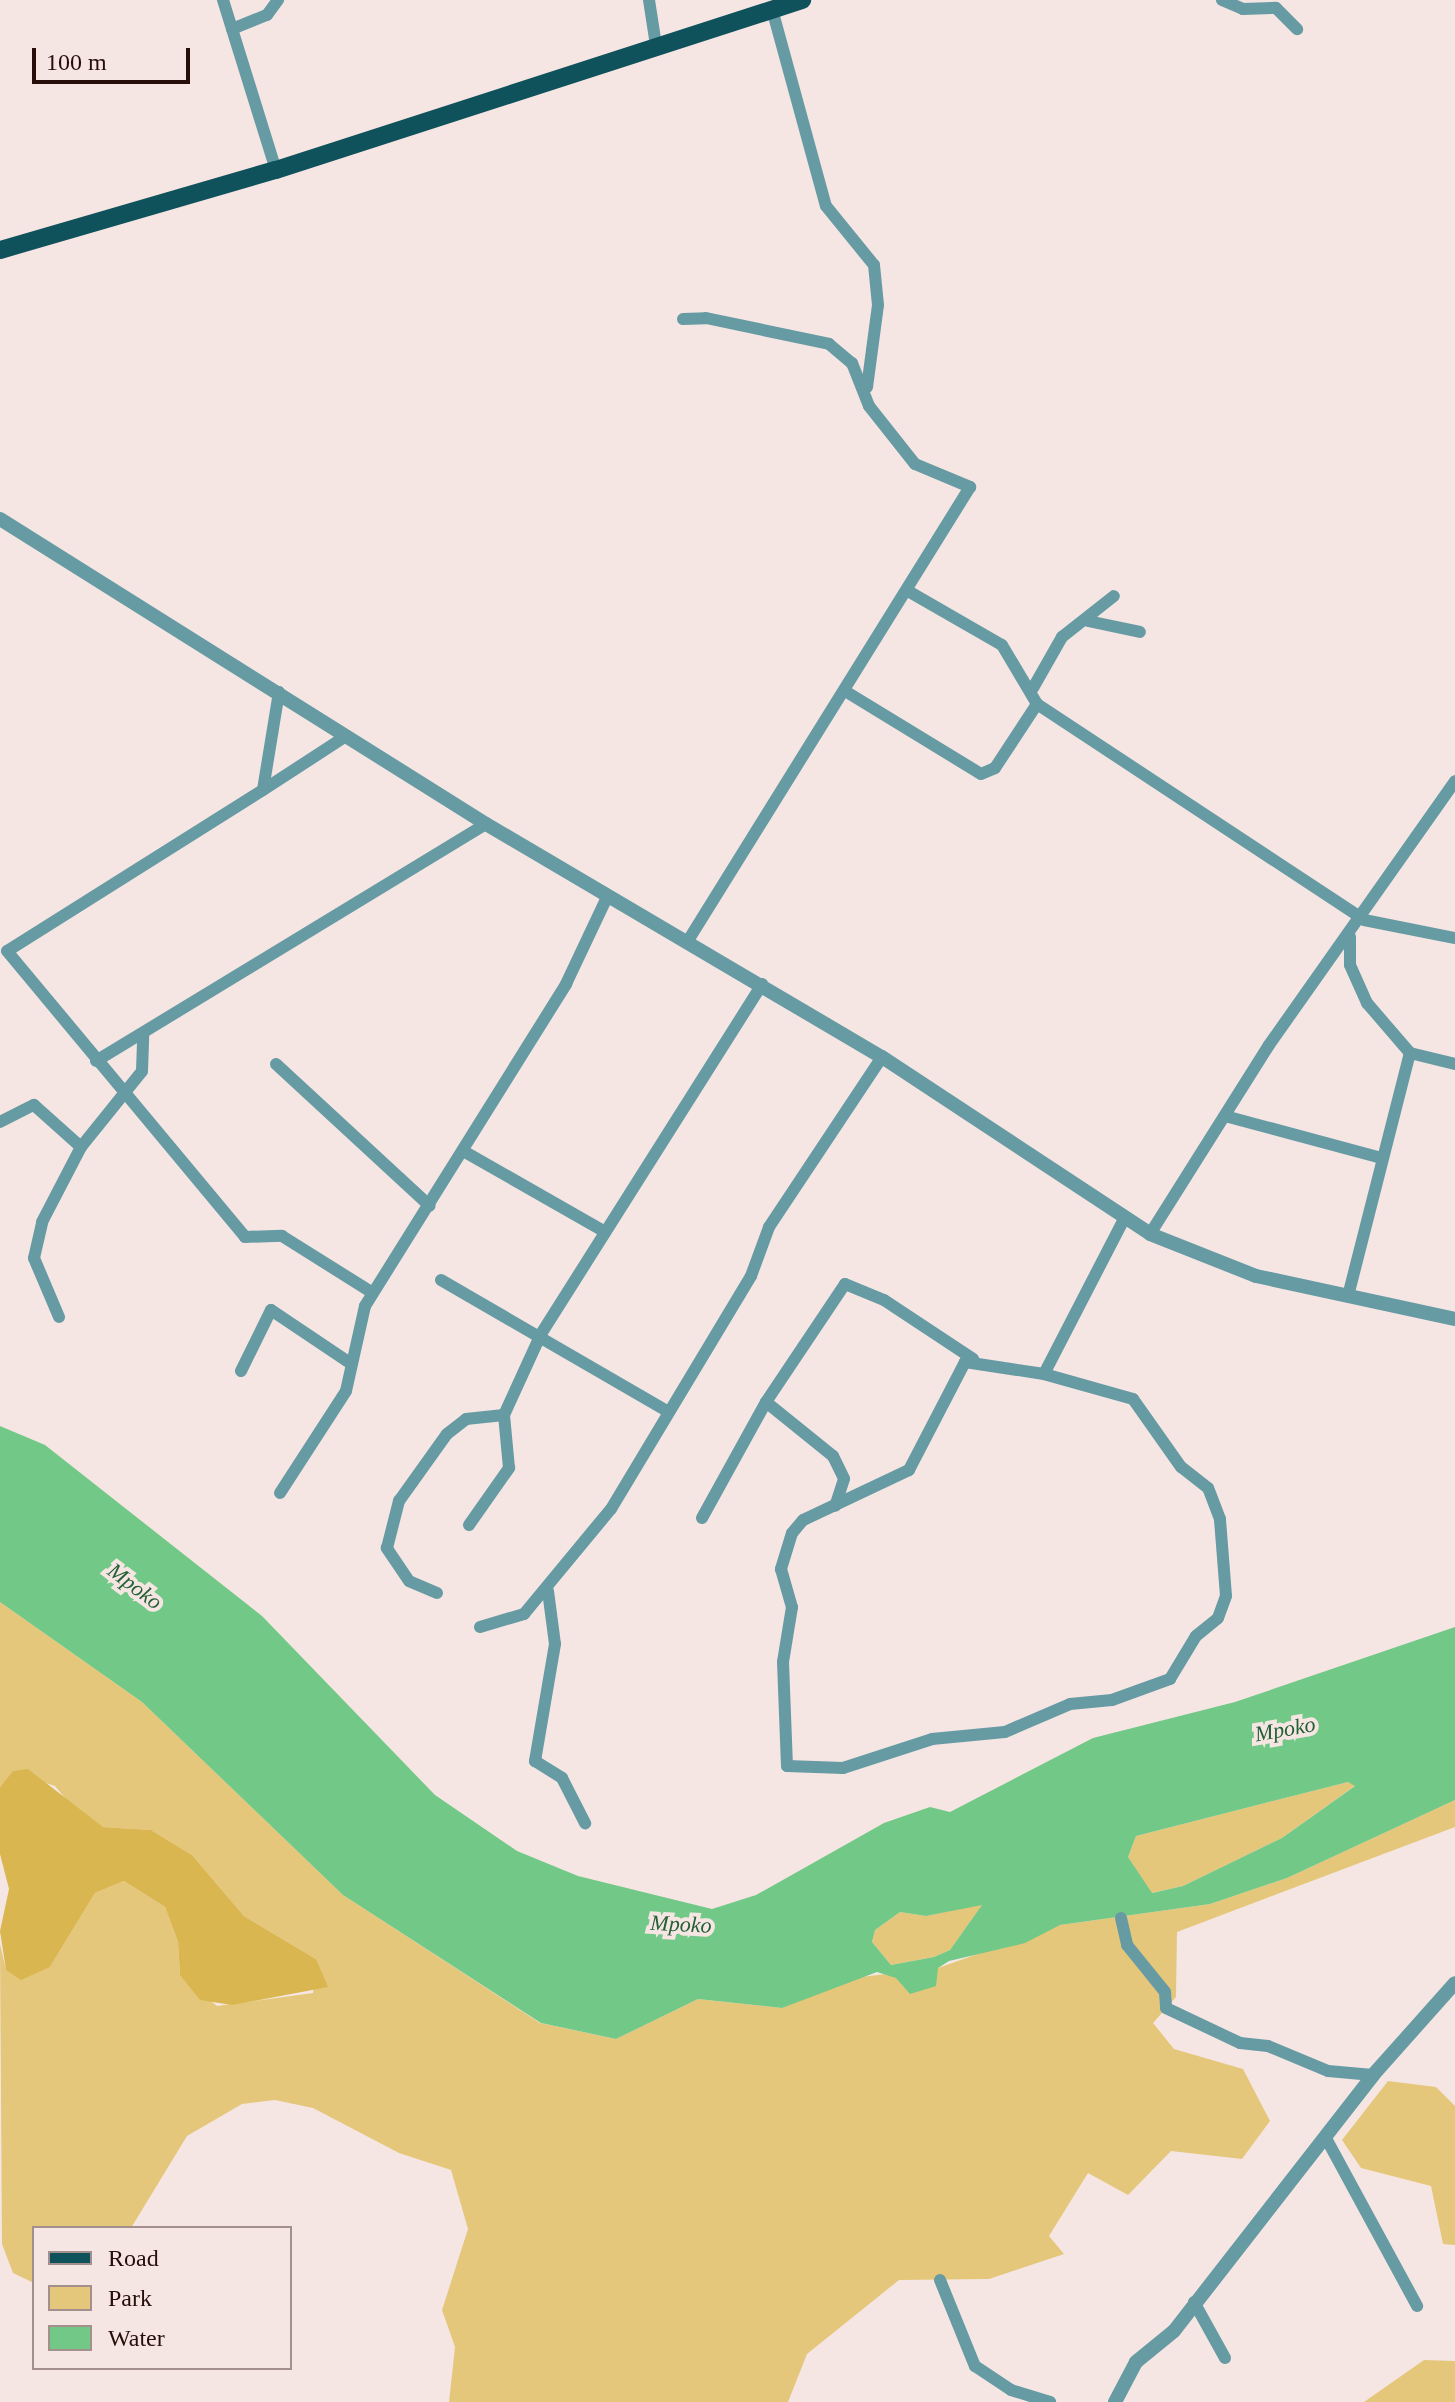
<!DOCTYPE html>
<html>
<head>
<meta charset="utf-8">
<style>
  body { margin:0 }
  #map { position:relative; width:1455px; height:2402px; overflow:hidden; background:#f6e6e3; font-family:"Times New Roman",serif }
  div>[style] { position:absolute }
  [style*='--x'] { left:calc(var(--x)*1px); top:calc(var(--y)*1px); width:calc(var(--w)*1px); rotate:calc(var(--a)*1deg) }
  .green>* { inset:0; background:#e4c77b }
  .forest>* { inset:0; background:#dab650 }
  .water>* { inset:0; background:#72c886 }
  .minor>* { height:12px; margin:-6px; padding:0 6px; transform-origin:6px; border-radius:6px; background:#669ba4 }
  .tertiary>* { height:14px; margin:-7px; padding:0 7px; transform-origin:7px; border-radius:7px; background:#669ba4 }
  .primary>* { height:18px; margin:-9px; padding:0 9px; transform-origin:9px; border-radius:9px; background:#0f525c }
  span { translate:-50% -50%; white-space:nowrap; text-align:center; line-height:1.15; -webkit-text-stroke:8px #f6e6e3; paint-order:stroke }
  .water-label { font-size:22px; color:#246035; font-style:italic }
  .legend { position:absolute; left:32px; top:2226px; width:260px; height:144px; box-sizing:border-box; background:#f6e6e3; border:2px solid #a3908d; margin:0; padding:10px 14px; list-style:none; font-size:24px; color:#270e0b }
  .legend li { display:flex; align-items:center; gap:16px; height:40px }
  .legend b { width:40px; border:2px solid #a3908d }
  .scale { position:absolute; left:32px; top:48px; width:158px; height:36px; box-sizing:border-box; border:4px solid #270e0b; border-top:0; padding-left:10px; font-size:24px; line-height:28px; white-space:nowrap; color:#270e0b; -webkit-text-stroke:6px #f6e6e3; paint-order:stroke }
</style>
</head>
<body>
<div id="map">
  <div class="green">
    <div style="clip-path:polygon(0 1602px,142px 1702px,343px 1895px,540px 2023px,616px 2039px,698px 1999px,782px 2008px,852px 1978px,938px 1968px,1060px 1925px,1210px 1904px,1287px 1878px,1455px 1800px,1455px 1827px,1177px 1932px,1176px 1997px,1153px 2023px,1174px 2049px,1243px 2069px,1270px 2121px,1242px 2159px,1171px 2151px,1128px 2195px,1088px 2173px,1049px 2236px,1064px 2254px,989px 2279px,899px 2280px,807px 2354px,788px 2402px,449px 2402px,455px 2347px,442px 2310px,468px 2229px,451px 2170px,399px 2153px,313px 2108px,275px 2100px,242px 2104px,187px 2136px,131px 2228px,34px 2228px,34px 2283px,13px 2273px,2px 2244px,0 1944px,6px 1970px,50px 1967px,95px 1893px,124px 1881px,165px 1907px,178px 1942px,180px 1975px,217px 2006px,313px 1993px,316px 1959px,244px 1916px,192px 1855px,151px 1830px,103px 1827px,75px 1810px,55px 1786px,13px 1772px,0 1787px)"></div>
    <div style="clip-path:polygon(1348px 1782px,1356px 1785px,1282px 1838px,1183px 1886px,1151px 1893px,1128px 1857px,1136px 1836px)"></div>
    <div style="clip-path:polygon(983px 1904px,950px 1950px,934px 1957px,891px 1965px,872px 1942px,875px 1930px,900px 1912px,926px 1916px)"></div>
    <div style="clip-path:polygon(1388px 2081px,1436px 2087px,1455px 2106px,1455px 2245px,1443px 2244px,1431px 2186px,1361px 2168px,1342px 2140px)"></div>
    <div style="clip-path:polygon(1424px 2360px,1455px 2361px,1455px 2402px,1364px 2402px)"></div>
  </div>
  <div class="forest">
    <div style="clip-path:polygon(28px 1769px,103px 1827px,151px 1830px,192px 1855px,244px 1916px,316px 1959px,328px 1987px,232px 2005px,200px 2000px,180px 1975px,178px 1942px,165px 1907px,124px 1881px,95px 1893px,50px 1967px,21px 1980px,6px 1970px,0 1931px,9px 1889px,0 1854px,0 1787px,13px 1771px)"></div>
  </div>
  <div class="water">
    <div style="clip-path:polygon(evenodd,0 1426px,45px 1445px,262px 1616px,435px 1795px,517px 1851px,578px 1876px,712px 1909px,756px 1895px,884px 1823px,930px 1807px,950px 1812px,1093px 1738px,1235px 1702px,1455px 1627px,1455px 1800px,1287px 1878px,1210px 1904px,1060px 1925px,1025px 1943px,949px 1961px,938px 1968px,936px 1986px,910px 1994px,896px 1978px,877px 1972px,782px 2008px,698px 1999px,616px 2039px,541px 2023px,343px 1895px,142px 1702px,0 1602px,0 1426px,1348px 1782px,1355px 1786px,1282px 1838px,1183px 1886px,1152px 1893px,1128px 1857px,1136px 1836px,1348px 1782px,0 1426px,982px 1905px,950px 1950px,934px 1957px,891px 1965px,872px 1942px,875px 1930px,900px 1912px,926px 1916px,982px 1905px)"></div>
  </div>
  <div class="minor">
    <div style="--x:223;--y:0;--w:178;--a:72.7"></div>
    <div style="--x:649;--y:0;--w:46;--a:81.2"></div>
    <div style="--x:1222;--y:0;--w:23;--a:23"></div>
    <div style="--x:1243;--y:9;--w:33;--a:-2"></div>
    <div style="--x:1276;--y:8;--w:30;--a:45"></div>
    <div style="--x:772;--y:9;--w:204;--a:74.7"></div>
    <div style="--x:826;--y:206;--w:76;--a:50.9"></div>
    <div style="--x:874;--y:265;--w:40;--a:84.3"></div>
    <div style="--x:878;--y:305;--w:83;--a:97.6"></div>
    <div style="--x:232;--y:29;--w:38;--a:-22"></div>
    <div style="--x:267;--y:15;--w:19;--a:-54"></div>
    <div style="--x:683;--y:319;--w:23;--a:-2"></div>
    <div style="--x:706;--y:318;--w:126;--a:11.9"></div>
    <div style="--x:829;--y:344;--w:30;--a:40"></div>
    <div style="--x:852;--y:363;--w:46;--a:68.4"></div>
    <div style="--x:869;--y:406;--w:74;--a:51.6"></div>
    <div style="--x:915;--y:464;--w:60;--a:22.7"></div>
    <div style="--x:970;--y:487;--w:532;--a:121.87"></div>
    <div style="--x:908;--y:591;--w:108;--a:29.9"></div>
    <div style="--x:1002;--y:645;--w:69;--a:59.3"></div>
    <div style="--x:1088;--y:621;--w:53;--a:11.9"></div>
    <div style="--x:1033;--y:688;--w:59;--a:-60.4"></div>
    <div style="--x:1062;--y:637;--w:66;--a:-38.3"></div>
    <div style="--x:845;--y:691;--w:159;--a:31.4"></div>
    <div style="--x:981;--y:774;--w:15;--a:-23"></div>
    <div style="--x:995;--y:768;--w:77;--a:-56.7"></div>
    <div style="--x:1037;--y:704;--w:392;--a:33.4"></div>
    <div style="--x:1364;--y:920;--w:93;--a:11.2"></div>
    <div style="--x:279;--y:692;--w:99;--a:99.3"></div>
    <div style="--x:263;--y:790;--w:302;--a:147.8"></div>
    <div style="--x:7;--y:951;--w:372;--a:50.2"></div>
    <div style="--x:245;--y:1237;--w:37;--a:-2"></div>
    <div style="--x:282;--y:1236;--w:107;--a:32.1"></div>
    <div style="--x:263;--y:790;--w:99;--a:-33"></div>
    <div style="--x:1350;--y:937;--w:28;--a:90"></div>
    <div style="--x:1350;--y:965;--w:42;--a:65.9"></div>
    <div style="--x:1367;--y:1003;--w:66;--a:49.3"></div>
    <div style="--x:96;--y:1061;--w:456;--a:-31.3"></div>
    <div style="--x:276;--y:1064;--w:209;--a:42.7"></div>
    <div style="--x:1225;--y:1116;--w:163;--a:15"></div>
    <div style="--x:0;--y:1122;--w:38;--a:-27"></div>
    <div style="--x:34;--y:1105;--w:63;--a:41.8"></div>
    <div style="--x:465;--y:1152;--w:161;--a:29.7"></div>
    <div style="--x:1150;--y:1234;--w:223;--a:-57.8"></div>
    <div style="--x:1269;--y:1045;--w:323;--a:-54.8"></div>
    <div style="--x:441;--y:1280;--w:263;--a:30.1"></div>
    <div style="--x:1348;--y:1296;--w:251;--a:-75.7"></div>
    <div style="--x:1410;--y:1053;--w:46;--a:13.7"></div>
    <div style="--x:59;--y:1317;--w:64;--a:-113"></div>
    <div style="--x:34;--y:1258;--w:37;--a:-77"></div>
    <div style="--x:42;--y:1222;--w:85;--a:-62.5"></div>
    <div style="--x:81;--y:1147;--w:97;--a:-51.2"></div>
    <div style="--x:142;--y:1071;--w:35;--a:-88"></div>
    <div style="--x:241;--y:1371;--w:68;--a:-63.8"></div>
    <div style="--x:271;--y:1310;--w:92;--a:33.9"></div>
    <div style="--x:1044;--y:1374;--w:80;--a:-171.4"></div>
    <div style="--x:965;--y:1362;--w:122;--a:117.4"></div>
    <div style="--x:909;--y:1470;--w:117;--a:154.7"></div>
    <div style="--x:803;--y:1520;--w:17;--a:130"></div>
    <div style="--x:792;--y:1533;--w:38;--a:107"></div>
    <div style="--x:781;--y:1569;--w:40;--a:74"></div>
    <div style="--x:792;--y:1607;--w:56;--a:99.3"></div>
    <div style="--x:783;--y:1662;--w:104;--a:87.8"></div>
    <div style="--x:787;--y:1766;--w:56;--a:2"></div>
    <div style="--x:843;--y:1768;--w:94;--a:-18"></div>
    <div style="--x:932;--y:1739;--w:73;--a:-5.5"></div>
    <div style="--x:1005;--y:1732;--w:71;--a:-23.3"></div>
    <div style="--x:1070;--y:1704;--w:42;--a:-5.4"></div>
    <div style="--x:1112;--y:1700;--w:62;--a:-19.9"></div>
    <div style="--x:1170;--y:1679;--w:50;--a:-58.8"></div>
    <div style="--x:1196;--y:1636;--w:28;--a:-39"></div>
    <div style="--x:1218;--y:1618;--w:23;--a:-70"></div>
    <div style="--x:1226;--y:1596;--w:77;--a:-94.5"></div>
    <div style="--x:1220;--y:1519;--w:33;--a:-111"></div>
    <div style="--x:1208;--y:1488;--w:34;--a:-142"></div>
    <div style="--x:1181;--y:1467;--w:83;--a:-125.2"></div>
    <div style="--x:1133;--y:1399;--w:92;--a:-164.3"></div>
    <div style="--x:1044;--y:1374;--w:174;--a:-62.7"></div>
    <div style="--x:766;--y:1402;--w:86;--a:38.9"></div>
    <div style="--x:833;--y:1456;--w:25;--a:64"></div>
    <div style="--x:844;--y:1479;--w:28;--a:108"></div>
    <div style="--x:280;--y:1493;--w:121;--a:-57.1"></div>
    <div style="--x:346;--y:1391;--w:87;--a:-77.4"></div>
    <div style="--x:365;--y:1306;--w:380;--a:-58"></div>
    <div style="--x:566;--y:984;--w:98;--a:-64.7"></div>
    <div style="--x:702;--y:1518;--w:132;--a:-61.1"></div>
    <div style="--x:766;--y:1402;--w:142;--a:-56.2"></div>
    <div style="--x:845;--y:1284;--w:42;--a:22.3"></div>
    <div style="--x:884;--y:1300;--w:107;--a:33.5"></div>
    <div style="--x:469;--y:1525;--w:70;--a:-54.9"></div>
    <div style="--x:509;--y:1468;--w:53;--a:-95.4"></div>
    <div style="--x:504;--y:1415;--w:89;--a:-65.4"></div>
    <div style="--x:541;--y:1334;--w:414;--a:-57.7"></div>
    <div style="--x:548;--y:1591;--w:53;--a:82.5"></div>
    <div style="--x:555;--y:1644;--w:119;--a:99.7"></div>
    <div style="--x:535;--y:1761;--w:32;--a:32"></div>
    <div style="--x:562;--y:1778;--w:51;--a:62.9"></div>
    <div style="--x:437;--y:1593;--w:30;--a:-157"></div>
    <div style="--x:409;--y:1581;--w:40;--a:-124"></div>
    <div style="--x:387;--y:1548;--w:49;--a:-75.7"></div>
    <div style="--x:399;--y:1501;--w:82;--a:-54.4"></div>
    <div style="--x:447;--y:1434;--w:24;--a:-38"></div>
    <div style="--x:466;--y:1419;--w:38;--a:-6"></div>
    <div style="--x:480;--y:1627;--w:46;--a:-16.5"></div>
    <div style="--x:524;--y:1614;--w:136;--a:-50.4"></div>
    <div style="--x:611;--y:1509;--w:272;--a:-59"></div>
    <div style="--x:751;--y:1276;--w:52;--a:-69.8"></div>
    <div style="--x:769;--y:1227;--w:204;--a:-56.4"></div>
    <div style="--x:1121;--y:1918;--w:28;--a:77"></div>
    <div style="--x:1127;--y:1945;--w:60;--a:51"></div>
    <div style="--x:1165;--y:1992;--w:16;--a:86"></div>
    <div style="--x:1166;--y:2008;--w:82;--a:25.3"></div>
    <div style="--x:1240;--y:2043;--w:28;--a:6"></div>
    <div style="--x:1268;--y:2046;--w:65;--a:22.6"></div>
    <div style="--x:1328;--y:2071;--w:45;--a:5.1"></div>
    <div style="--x:1327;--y:2140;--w:189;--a:61.5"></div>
    <div style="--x:940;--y:2280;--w:93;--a:67.9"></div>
    <div style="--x:975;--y:2366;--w:43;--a:33.7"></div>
    <div style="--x:1011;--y:2390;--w:41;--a:17.1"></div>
    <div style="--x:1194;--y:2302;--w:64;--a:61"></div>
  </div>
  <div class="tertiary">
    <div style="--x:0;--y:519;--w:574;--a:32.11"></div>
    <div style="--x:486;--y:824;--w:459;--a:30.5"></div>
    <div style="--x:882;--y:1057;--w:321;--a:33.4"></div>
    <div style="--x:1150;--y:1234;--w:114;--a:21.6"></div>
    <div style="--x:1256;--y:1276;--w:204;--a:12.2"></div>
    <div style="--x:1115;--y:2402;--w:45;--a:-62.3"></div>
    <div style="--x:1136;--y:2362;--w:49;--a:-39.2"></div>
    <div style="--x:1174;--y:2331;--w:324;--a:-52.1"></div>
    <div style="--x:1373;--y:2075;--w:123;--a:-48.3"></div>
  </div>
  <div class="primary">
    <div style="--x:0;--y:250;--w:287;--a:-16.2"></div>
    <div style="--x:276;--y:170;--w:553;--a:-17.91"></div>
  </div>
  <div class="water-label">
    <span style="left:135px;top:1586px;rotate:37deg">Mpoko</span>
    <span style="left:1285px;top:1729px;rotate:-10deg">Mpoko</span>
    <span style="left:681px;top:1924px;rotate:3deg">Mpoko</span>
  </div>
  <ul class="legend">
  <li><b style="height:10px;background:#0f525c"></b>Road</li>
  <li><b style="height:22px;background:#e4c77b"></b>Park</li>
  <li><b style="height:22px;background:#72c886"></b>Water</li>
  </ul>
  <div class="scale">100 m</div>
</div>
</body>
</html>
